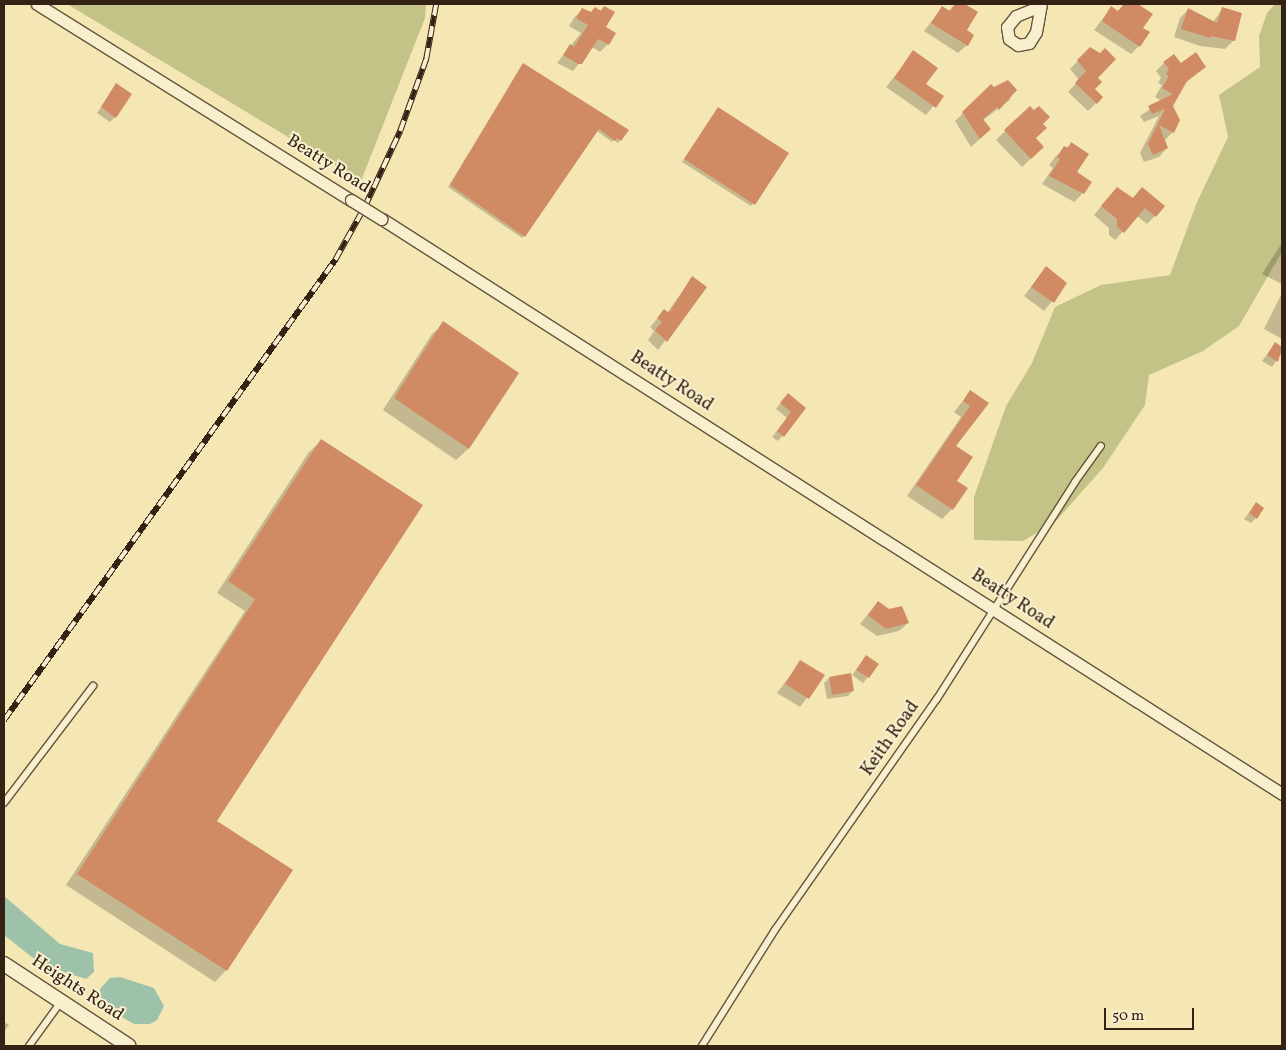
<!DOCTYPE html>
<html>
<head>
<meta charset="utf-8">
<style>
  body { margin:0 }
  #map { position:relative; width:1286px; height:1050px; overflow:hidden; background:#f5e7b4; font-family:Vollkorn,serif }
  div>[style] { position:absolute }
  [style*='--x'] { left:calc(var(--x)*1px); top:calc(var(--y)*1px); width:calc(var(--w)*1px); rotate:calc(var(--a)*1deg) }
  .green>* { inset:0; background:#c3c388 }
  .water>* { inset:0; background:#9dc1a9 }
  .shadow>* { inset:0; background:#0003 }
  .building>* { inset:0; background:#d08b65 }
  .roads { filter:drop-shadow(1px 0 #64543d) drop-shadow(-1px 0 #64543d) drop-shadow(0 1px #64543d) drop-shadow(0 -1px #64543d) }
  .service>* { height:5.5px; margin:-2.75px; padding:0 2.75px; transform-origin:2.75px; border-radius:2.75px; background:#f8efce }
  .minor>* { height:11px; margin:-5.5px; padding:0 5.5px; transform-origin:5.5px; border-radius:5.5px; background:#f8efce }
  .tertiary>* { height:14px; margin:-7px; padding:0 7px; transform-origin:7px; border-radius:7px; background:#f8efce }
  .rail>* { height:5.5px; margin-top:-2.75px; transform-origin:0; background:repeating-linear-gradient(90deg,#f8efce 0 11px,#342315 0 22px); box-sizing:border-box; border-block:1px solid #342315 }
  .bridges { filter:drop-shadow(1px 0 #64543d) drop-shadow(-1px 0 #64543d) drop-shadow(0 1px #64543d) drop-shadow(0 -1px #64543d) }
  .minor-bridge>* { height:11px; margin:-5.5px; padding:0 5.5px; transform-origin:5.5px; border-radius:5.5px; background:#f8efce }
  span { translate:-50% -50%; white-space:nowrap; text-align:center; line-height:1.15; -webkit-text-stroke:4px #f8efce; paint-order:stroke }
  .street-label { font-size:18px; color:#342315 }
  .frame { position:absolute; inset:0; border:5px solid #342315; pointer-events:none }
  .scale { position:absolute; left:1104px; top:1008px; width:90px; height:22px; box-sizing:border-box; border:2px solid #342315; border-top:0; padding-left:6px; font-size:15px; line-height:18px; white-space:nowrap; color:#342315; -webkit-text-stroke:4px #f8efce; paint-order:stroke }
</style>
</head>
<body>
<div id="map">
  <div class="green">
    <div style="clip-path:polygon(67px 4px,426px 4px,425px 18px,361px 181px)"></div>
    <div style="clip-path:polygon(1275px 4px,1282px 4px,1282px 252px,1239px 326px,1203px 351px,1149px 375px,1145px 405px,1103px 468px,1055px 522px,1023px 541px,974px 540px,974px 497px,1006px 406px,1032px 363px,1055px 307px,1101px 285px,1170px 275px,1197px 202px,1228px 137px,1219px 95px,1260px 67px,1259px 36px,1267px 13px)"></div>
  </div>
  <div class="water">
    <div style="clip-path:polygon(4px 896px,60px 944px,93px 953px,94px 972px,86px 979px,42px 965px,4px 935px)"></div>
    <div style="clip-path:polygon(120px 977px,154px 988px,164px 1006px,157px 1020px,150px 1024px,134px 1024px,109px 1010px,101px 1001px,100px 989px,110px 978px)"></div>
  </div>
  <div class="shadow">
    <div style="clip-path:polygon(955px 4px,962px 4px,976px 12px,965px 30px,967px 45px,958px 53px,924px 31px,942px 8px,948px 12px)"></div>
    <div style="clip-path:polygon(1124px 4px,1135px 4px,1151px 14px,1141px 28px,1139px 46px,1131px 54px,1094px 30px,1111px 8px,1117px 12px)"></div>
    <div style="clip-path:polygon(604px 7px,608px 44px,600px 52px,592px 47px,573px 71px,557px 63px,581px 33px,569px 26px,574px 18px,582px 10px,590px 13px,595px 8px,600px 11px)"></div>
    <div style="clip-path:polygon(1223px 8px,1234px 40px,1225px 49px,1200px 46px,1174px 37px,1180px 18px,1188px 10px,1213px 22px)"></div>
    <div style="clip-path:polygon(1090px 48px,1096px 78px,1094px 89px,1102px 97px,1088px 111px,1068px 92px,1079px 80px,1070px 69px)"></div>
    <div style="clip-path:polygon(914px 52px,925px 84px,942px 96px,926px 115px,886px 87px)"></div>
    <div style="clip-path:polygon(1164px 63px,1205px 67px,1183px 85px,1171px 106px,1173px 132px,1164px 141px,1167px 148px,1159px 157px,1144px 162px,1140px 153px,1159px 116px,1144px 122px,1140px 116px,1162px 101px,1155px 97px,1162px 85px,1158px 83px,1161px 78px,1156px 71px)"></div>
    <div style="clip-path:polygon(521px 67px,627px 131px,618px 143px,614px 140px,612px 142px,597px 131px,522px 238px,448px 187px)"></div>
    <div style="clip-path:polygon(116px 85px,115px 117px,110px 122px,97px 113px)"></div>
    <div style="clip-path:polygon(991px 86px,1011px 99px,982px 121px,981px 138px,971px 147px,955px 121px)"></div>
    <div style="clip-path:polygon(1030px 107px,1041px 124px,1034px 138px,1043px 147px,1022px 167px,996px 140px)"></div>
    <div style="clip-path:polygon(718px 108px,787px 153px,751px 206px,682px 162px)"></div>
    <div style="clip-path:polygon(1071px 144px,1083px 193px,1074px 202px,1042px 184px,1053px 168px,1049px 165px,1056px 156px)"></div>
    <div style="clip-path:polygon(1142px 189px,1155px 216px,1147px 224px,1137px 216px,1115px 240px,1109px 235px,1109px 228px,1094px 215px,1109px 197px,1132px 199px)"></div>
    <div style="clip-path:polygon(1282px 243px,1282px 284px,1262px 274px)"></div>
    <div style="clip-path:polygon(1046px 268px,1066px 284px,1044px 311px,1024px 296px)"></div>
    <div style="clip-path:polygon(692px 278px,706px 287px,658px 350px,648px 340px,654px 331px,650px 327px,664px 311px,667px 313px)"></div>
    <div style="clip-path:polygon(1282px 293px,1282px 339px,1264px 329px)"></div>
    <div style="clip-path:polygon(444px 323px,517px 373px,468px 449px,456px 460px,383px 410px,432px 334px)"></div>
    <div style="clip-path:polygon(1275px 344px,1282px 348px,1282px 353px,1272px 367px,1262px 361px)"></div>
    <div style="clip-path:polygon(970px 392px,987px 403px,955px 446px,955px 481px,952px 509px,942px 519px,907px 496px,961px 417px,954px 412px)"></div>
    <div style="clip-path:polygon(783px 400px,805px 408px,778px 441px,772px 437px,787px 418px,776px 409px)"></div>
    <div style="clip-path:polygon(321px 441px,216px 821px,226px 970px,215px 982px,66px 885px,245px 611px,217px 593px,309px 452px)"></div>
    <div style="clip-path:polygon(1256px 504px,1256px 518px,1251px 523px,1244px 519px)"></div>
    <div style="clip-path:polygon(878px 602px,908px 623px,899px 631px,877px 636px,860px 624px)"></div>
    <div style="clip-path:polygon(866px 657px,868px 677px,863px 683px,852px 675px)"></div>
    <div style="clip-path:polygon(801px 661px,823px 676px,800px 707px,777px 693px)"></div>
    <div style="clip-path:polygon(829px 678px,853px 690px,848px 696px,827px 699px,824px 683px)"></div>
    <div style="clip-path:polygon(4px 1022px,9px 1025px,4px 1032px)"></div>
  </div>
  <div class="building">
    <div style="clip-path:polygon(955px 4px,965px 4px,978px 12px,967px 30px,974px 35px,968px 46px,931px 23px,942px 6px,950px 11px)"></div>
    <div style="clip-path:polygon(1124px 4px,1138px 4px,1153px 14px,1143px 28px,1150px 32px,1140px 47px,1102px 21px,1111px 6px,1118px 11px)"></div>
    <div style="clip-path:polygon(604px 6px,615px 12px,606px 27px,616px 33px,609px 45px,598px 39px,582px 64px,578px 64px,563px 55px,570px 44px,574px 47px,588px 25px,576px 18px,582px 8px,591px 12px,595px 7px,601px 11px)"></div>
    <div style="clip-path:polygon(1222px 7px,1242px 13px,1235px 41px,1211px 36px,1210px 38px,1181px 29px,1188px 8px,1217px 23px)"></div>
    <div style="clip-path:polygon(1090px 47px,1100px 53px,1105px 48px,1116px 59px,1098px 78px,1102px 82px,1095px 89px,1103px 97px,1097px 104px,1075px 83px,1086px 71px,1077px 60px)"></div>
    <div style="clip-path:polygon(913px 50px,938px 68px,926px 84px,944px 96px,936px 108px,894px 78px)"></div>
    <div style="clip-path:polygon(1196px 52px,1206px 67px,1187px 81px,1173px 106px,1180px 120px,1174px 133px,1159px 125px,1168px 148px,1153px 155px,1148px 144px,1165px 109px,1152px 114px,1148px 106px,1173px 94px,1162px 88px,1169px 76px,1166px 74px,1169px 69px,1163px 62px,1174px 54px,1181px 63px)"></div>
    <div style="clip-path:polygon(523px 63px,629px 130px,621px 141px,617px 138px,615px 141px,599px 129px,525px 237px,450px 185px)"></div>
    <div style="clip-path:polygon(1008px 80px,1017px 90px,999px 110px,997px 107px,983px 119px,991px 129px,980px 139px,962px 112px,991px 84px,994px 87px)"></div>
    <div style="clip-path:polygon(116px 83px,132px 94px,116px 118px,101px 107px)"></div>
    <div style="clip-path:polygon(1030px 106px,1034px 110px,1039px 106px,1050px 117px,1043px 124px,1047px 128px,1036px 138px,1044px 147px,1031px 159px,1004px 130px)"></div>
    <div style="clip-path:polygon(718px 107px,789px 153px,755px 205px,684px 159px)"></div>
    <div style="clip-path:polygon(1071px 142px,1089px 154px,1077px 172px,1092px 182px,1084px 194px,1049px 176px,1060px 159px,1057px 157px,1064px 146px,1068px 148px)"></div>
    <div style="clip-path:polygon(1117px 187px,1133px 198px,1142px 187px,1165px 206px,1156px 217px,1145px 208px,1124px 233px,1117px 227px,1117px 219px,1101px 206px)"></div>
    <div style="clip-path:polygon(1046px 266px,1067px 283px,1054px 303px,1031px 287px)"></div>
    <div style="clip-path:polygon(692px 276px,707px 287px,667px 342px,655px 330px,662px 322px,657px 318px,664px 309px,669px 313px)"></div>
    <div style="clip-path:polygon(443px 321px,519px 373px,469px 449px,394px 398px)"></div>
    <div style="clip-path:polygon(1275px 342px,1282px 347px,1278px 362px,1267px 355px)"></div>
    <div style="clip-path:polygon(970px 390px,989px 403px,956px 446px,973px 457px,957px 481px,968px 488px,953px 510px,916px 485px,970px 406px,963px 401px)"></div>
    <div style="clip-path:polygon(788px 393px,806px 408px,784px 437px,777px 431px,791px 412px,780px 403px)"></div>
    <div style="clip-path:polygon(321px 439px,423px 505px,217px 821px,293px 870px,227px 971px,77px 874px,255px 599px,228px 581px)"></div>
    <div style="clip-path:polygon(1256px 502px,1264px 508px,1257px 519px,1249px 513px)"></div>
    <div style="clip-path:polygon(878px 601px,889px 609px,902px 606px,909px 623px,886px 629px,868px 615px)"></div>
    <div style="clip-path:polygon(866px 655px,879px 664px,869px 678px,856px 670px)"></div>
    <div style="clip-path:polygon(800px 660px,825px 675px,809px 699px,785px 684px)"></div>
    <div style="clip-path:polygon(851px 673px,854px 691px,832px 695px,829px 677px)"></div>
  </div>
  <div class="roads">
    <div class="service">
      <div style="--x:4;--y:803;--w:147;--a:-52.7"></div>
      <div style="--x:29;--y:1046;--w:54;--a:-54"></div>
      <div style="--x:702;--y:1046;--w:137;--a:-57.8"></div>
      <div style="--x:775;--y:930;--w:282;--a:-55"></div>
      <div style="--x:937;--y:699;--w:257;--a:-57.5"></div>
      <div style="--x:1075;--y:482;--w:44;--a:-54.2"></div>
    </div>
    <div class="minor">
      <div style="--x:37;--y:4;--w:370;--a:32"></div>
      <div style="--x:1038;--y:7;--w:24;--a:158"></div>
      <div style="--x:1016;--y:16;--w:14;--a:129"></div>
      <div style="--x:1007;--y:27;--w:12;--a:81"></div>
      <div style="--x:1009;--y:39;--w:11;--a:34"></div>
      <div style="--x:1018;--y:45;--w:11;--a:-10"></div>
      <div style="--x:1029;--y:43;--w:13;--a:-58"></div>
      <div style="--x:1036;--y:32;--w:28;--a:-80"></div>
      <div style="--x:382;--y:219;--w:1068;--a:32.57"></div>
    </div>
    <div class="tertiary">
      <div style="--x:4;--y:964;--w:149;--a:33.3"></div>
    </div>
  </div>
  <div class="rail">
    <div style="--x:4;--y:720;--w:567;--a:-54.26"></div>
    <div style="--x:335;--y:260;--w:60;--a:-60.9"></div>
    <div style="--x:364;--y:208;--w:85;--a:-64.9"></div>
    <div style="--x:400;--y:131;--w:77;--a:-70.1"></div>
    <div style="--x:426;--y:59;--w:56;--a:-79.7"></div>
  </div>
  <div class="bridges">
    <div class="minor-bridge">
      <div style="--x:351;--y:200;--w:36;--a:32"></div>
    </div>
  </div>
  <div class="street-label">
    <span style="left:328px;top:165px;rotate:32deg">Beatty Road</span>
    <span style="left:671px;top:382px;rotate:33deg">Beatty Road</span>
    <span style="left:1012px;top:600px;rotate:33deg">Beatty Road</span>
    <span style="left:891px;top:739px;rotate:-55deg">Keith Road</span>
    <span style="left:77px;top:989px;rotate:33deg">Heights Road</span>
  </div>
  <div class="frame"></div>
  <div class="scale">50 m</div>
</div>
</body>
</html>
